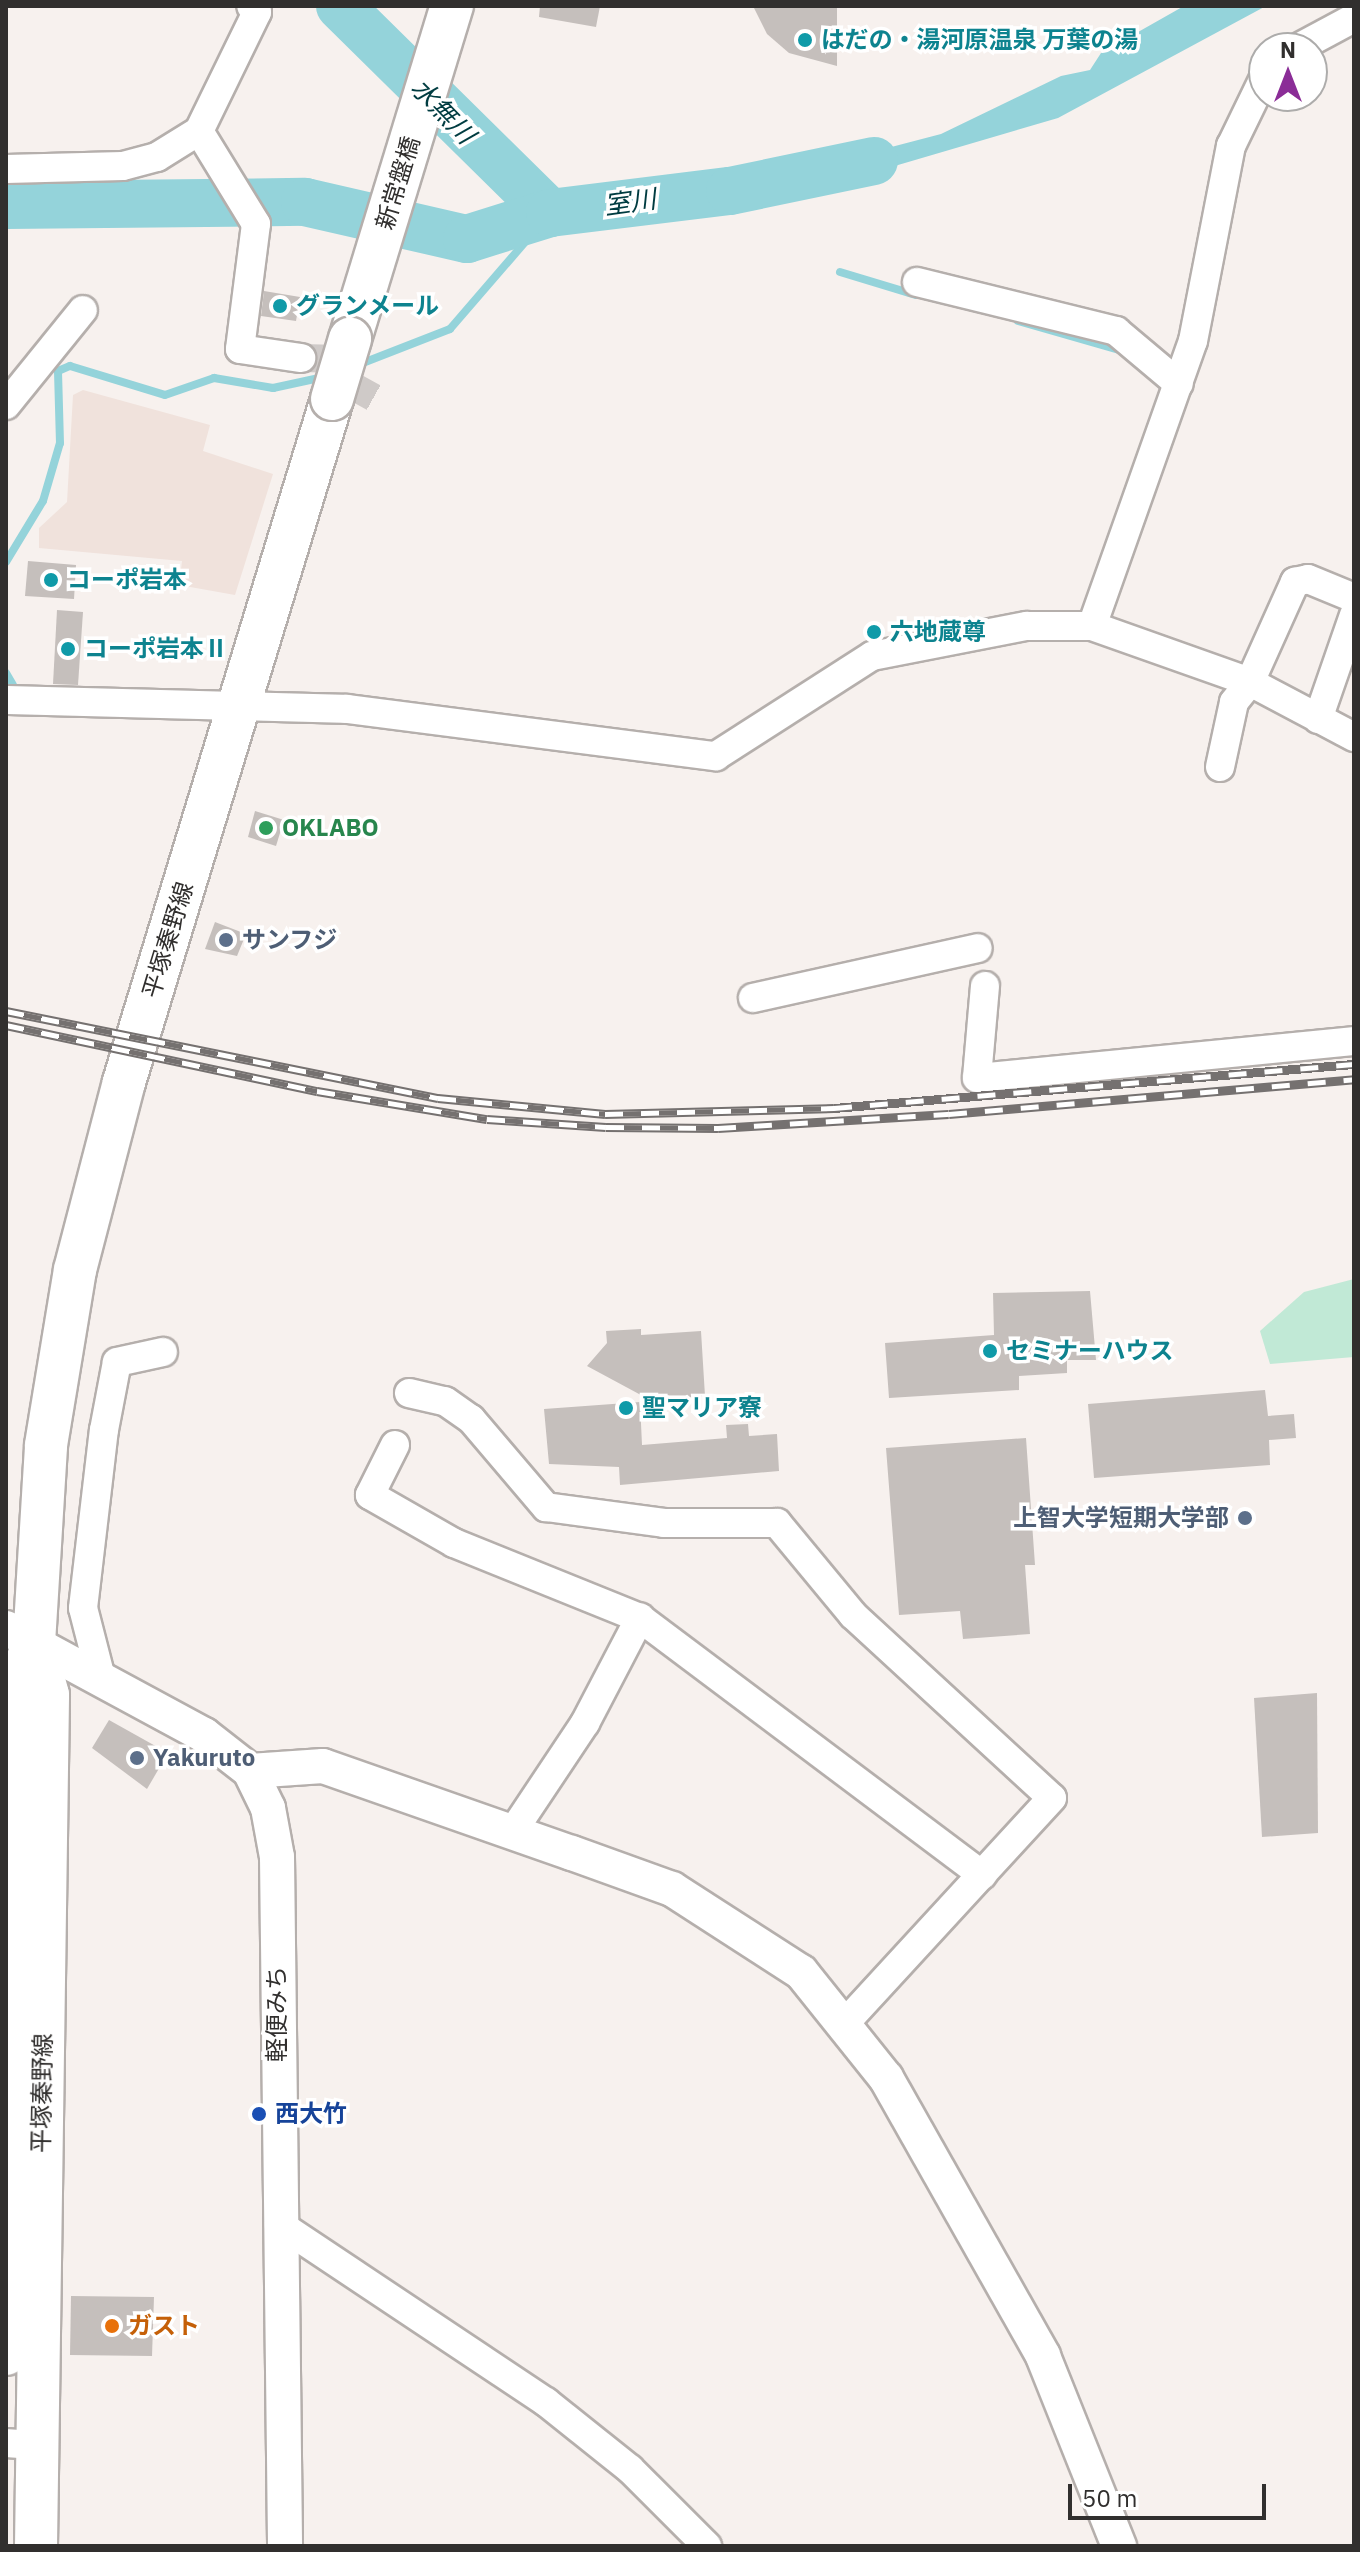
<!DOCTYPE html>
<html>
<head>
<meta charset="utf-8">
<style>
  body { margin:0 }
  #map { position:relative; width:1360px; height:2552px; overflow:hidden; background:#f7f1ee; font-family:"IBM Plex Sans","Noto Sans JP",sans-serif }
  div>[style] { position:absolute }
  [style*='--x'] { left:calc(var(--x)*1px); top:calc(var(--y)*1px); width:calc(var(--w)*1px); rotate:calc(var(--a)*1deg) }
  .built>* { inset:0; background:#f0e2dc }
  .green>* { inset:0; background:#c1e9d6 }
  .water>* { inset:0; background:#94d3da }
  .stream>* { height:8px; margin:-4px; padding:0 4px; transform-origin:4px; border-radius:4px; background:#94d3da }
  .river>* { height:48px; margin:-24px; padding:0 24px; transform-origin:24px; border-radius:24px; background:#94d3da }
  .building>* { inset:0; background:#c5bfbc }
  .minor-tunnel>* { height:28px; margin-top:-14px; transform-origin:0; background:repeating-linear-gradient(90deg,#cfcac8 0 28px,transparent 0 42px) }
  .roads { filter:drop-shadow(2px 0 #b5afac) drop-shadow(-2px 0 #b5afac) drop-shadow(0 2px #b5afac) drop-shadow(0 -2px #b5afac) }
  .minor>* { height:28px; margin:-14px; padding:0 14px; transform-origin:14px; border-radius:14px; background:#fff }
  .tertiary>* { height:34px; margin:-17px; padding:0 17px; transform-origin:17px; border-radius:17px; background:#fff }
  .primary>* { height:42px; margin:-21px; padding:0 21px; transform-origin:21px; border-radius:21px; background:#fff }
  .rail>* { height:9px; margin-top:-4.5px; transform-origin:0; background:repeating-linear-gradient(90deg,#fff 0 18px,#757170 0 36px); box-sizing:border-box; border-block:2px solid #757170 }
  .bridges { filter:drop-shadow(2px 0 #b5afac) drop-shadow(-2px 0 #b5afac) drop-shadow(0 2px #b5afac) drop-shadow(0 -2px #b5afac) }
  .primary-bridge>* { height:42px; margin:-21px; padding:0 21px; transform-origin:21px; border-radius:21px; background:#fff }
  .dots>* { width:22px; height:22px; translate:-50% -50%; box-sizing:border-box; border:4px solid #fff; border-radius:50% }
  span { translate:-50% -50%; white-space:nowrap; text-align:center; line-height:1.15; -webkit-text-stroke:7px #fff; paint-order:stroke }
  .culture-label { font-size:24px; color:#0d838f; font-weight:700 }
  .left { translate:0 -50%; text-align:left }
  .street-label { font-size:24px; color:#312f2e }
  .leisure-label { font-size:24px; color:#27864d; font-weight:700 }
  .service-label { font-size:24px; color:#4e5e75; font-weight:700 }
  .right { translate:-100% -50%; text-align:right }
  .transit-label { font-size:24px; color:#164399; font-weight:700 }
  .food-label { font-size:24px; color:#c56008; font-weight:700 }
  .water-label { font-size:26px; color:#003c41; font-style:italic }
  .frame { position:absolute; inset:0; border:8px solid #312f2e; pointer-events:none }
  .north { position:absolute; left:1248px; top:32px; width:80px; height:80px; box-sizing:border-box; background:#fff; border:2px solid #adacab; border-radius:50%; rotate:0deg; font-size:22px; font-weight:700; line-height:32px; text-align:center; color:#312f2e }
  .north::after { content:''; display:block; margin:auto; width:28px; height:36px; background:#8b2d97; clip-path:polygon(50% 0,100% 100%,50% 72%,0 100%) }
  .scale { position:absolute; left:1068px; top:2484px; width:198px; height:36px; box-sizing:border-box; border:4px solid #312f2e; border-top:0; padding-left:10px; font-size:24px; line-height:28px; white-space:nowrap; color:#312f2e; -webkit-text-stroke:6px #fff; paint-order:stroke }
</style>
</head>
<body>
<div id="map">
  <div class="built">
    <div style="clip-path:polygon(83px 390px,210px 425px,203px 451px,273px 474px,235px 595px,179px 585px,182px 561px,39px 548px,39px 528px,67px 502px,73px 395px)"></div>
  </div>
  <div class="green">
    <div style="clip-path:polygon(1354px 1279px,1354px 1357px,1270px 1364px,1260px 1331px,1304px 1292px)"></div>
  </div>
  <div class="water">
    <div style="clip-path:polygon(1184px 6px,1266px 6px,1058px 118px,813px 190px,811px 168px,941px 134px,1061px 76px,1090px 70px,1101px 53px)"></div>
  </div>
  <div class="stream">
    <div style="--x:840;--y:272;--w:79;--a:16.8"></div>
    <div style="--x:1018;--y:321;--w:106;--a:15.9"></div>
    <div style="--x:355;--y:366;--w:102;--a:-21.3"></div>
    <div style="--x:450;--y:329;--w:153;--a:-49.2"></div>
    <div style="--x:6;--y:562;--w:71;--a:-58.8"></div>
    <div style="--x:43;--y:501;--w:60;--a:-73.7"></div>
    <div style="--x:60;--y:443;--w:72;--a:-91.6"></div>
    <div style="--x:58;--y:371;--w:13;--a:-23"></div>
    <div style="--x:70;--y:366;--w:99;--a:17"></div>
    <div style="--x:165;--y:395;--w:52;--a:-19.1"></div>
    <div style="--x:214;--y:378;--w:60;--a:9.6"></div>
    <div style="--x:273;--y:388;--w:52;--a:-12.2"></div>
    <div style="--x:6;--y:673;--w:14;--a:60"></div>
  </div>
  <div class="river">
    <div style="--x:340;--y:6;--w:295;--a:44.6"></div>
    <div style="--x:6;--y:205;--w:299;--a:-0.6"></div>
    <div style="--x:305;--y:202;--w:166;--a:12.9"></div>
    <div style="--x:467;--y:239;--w:87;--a:-17.4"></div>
    <div style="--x:550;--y:213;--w:181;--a:-7"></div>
    <div style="--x:730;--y:191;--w:147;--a:-11.8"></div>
  </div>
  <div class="building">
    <div style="clip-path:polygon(540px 6px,600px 6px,596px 27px,539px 17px)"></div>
    <div style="clip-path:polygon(753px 6px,837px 6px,837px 66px,789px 53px,767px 34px)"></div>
    <div style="clip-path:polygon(264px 291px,300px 297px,296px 321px,261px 316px)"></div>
    <div style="clip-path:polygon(28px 561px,76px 565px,74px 599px,25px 596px)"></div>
    <div style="clip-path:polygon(57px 610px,83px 612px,78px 685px,53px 684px)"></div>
    <div style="clip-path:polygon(255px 811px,284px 820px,276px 846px,248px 837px)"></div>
    <div style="clip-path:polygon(215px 922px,246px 934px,237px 956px,205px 949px)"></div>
    <div style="clip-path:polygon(1090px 1291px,1096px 1360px,1067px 1360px,1067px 1373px,1019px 1376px,1019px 1390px,889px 1398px,885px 1343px,994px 1335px,993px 1293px)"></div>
    <div style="clip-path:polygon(641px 1329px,641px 1335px,701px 1331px,705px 1396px,652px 1401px,587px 1366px,607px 1343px,606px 1331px)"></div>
    <div style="clip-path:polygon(1265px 1390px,1268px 1416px,1294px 1414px,1296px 1438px,1269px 1440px,1270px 1465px,1094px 1478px,1088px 1404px)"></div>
    <div style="clip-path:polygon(640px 1402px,642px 1445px,727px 1438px,726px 1425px,748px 1424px,749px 1436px,777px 1434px,779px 1471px,620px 1485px,619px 1467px,549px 1464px,544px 1409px)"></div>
    <div style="clip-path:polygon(1026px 1438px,1035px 1565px,1025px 1565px,1030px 1634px,963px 1639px,960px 1611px,899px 1615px,886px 1448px)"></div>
    <div style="clip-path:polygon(1317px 1693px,1318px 1833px,1262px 1837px,1254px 1698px)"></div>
    <div style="clip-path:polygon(109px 1720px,168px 1753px,147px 1789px,92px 1748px)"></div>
    <div style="clip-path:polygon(71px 2296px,154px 2297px,152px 2356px,70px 2355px)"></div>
  </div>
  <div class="minor-tunnel">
    <div style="--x:301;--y:358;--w:41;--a:1.4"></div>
    <div style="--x:342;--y:359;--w:26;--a:74"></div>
    <div style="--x:349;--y:384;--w:29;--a:29"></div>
  </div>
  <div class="roads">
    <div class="minor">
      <div style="--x:1298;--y:48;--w:64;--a:-28.2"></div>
      <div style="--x:199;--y:131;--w:109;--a:58.5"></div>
      <div style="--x:256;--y:224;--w:126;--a:97.3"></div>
      <div style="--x:240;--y:349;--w:62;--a:8.4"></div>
      <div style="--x:6;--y:169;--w:117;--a:-1.5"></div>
      <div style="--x:123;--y:166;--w:35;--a:-15"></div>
      <div style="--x:157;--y:157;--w:49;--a:-31.8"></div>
      <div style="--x:199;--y:131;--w:132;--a:-64"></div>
      <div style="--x:257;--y:12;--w:8;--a:-135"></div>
      <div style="--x:917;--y:282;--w:205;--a:13.8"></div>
      <div style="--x:1116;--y:331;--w:82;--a:40.1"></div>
      <div style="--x:6;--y:405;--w:122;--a:-51"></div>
      <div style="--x:1092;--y:626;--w:302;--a:-70.5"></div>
      <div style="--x:1193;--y:341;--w:199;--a:-79"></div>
      <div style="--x:1231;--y:146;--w:76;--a:-64.1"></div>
      <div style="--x:6;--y:700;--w:341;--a:1.5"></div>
      <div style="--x:347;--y:709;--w:372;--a:7.3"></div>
      <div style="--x:716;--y:756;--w:185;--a:-32.7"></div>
      <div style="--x:872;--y:656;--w:158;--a:-11"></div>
      <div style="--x:1027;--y:626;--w:65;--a:0"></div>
      <div style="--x:1092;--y:626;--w:168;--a:19.5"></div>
      <div style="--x:1250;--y:682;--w:118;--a:27.9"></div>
      <div style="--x:1318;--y:719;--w:110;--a:-70.9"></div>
      <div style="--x:1220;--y:767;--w:66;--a:-77.8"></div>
      <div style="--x:1234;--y:702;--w:26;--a:-51"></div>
      <div style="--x:1250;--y:682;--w:110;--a:-65.8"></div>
      <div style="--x:1295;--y:582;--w:13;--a:-13"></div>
      <div style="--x:1308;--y:579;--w:50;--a:22.4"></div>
      <div style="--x:985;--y:986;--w:92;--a:95"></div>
      <div style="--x:977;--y:1078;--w:379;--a:-5.6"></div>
      <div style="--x:753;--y:998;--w:230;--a:-12.5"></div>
      <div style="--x:409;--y:1393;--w:37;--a:13"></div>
      <div style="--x:445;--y:1401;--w:32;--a:35"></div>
      <div style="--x:471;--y:1419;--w:116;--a:49.6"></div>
      <div style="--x:546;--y:1507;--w:119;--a:7.7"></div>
      <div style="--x:664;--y:1523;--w:113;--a:0"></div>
      <div style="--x:777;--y:1523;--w:119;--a:50.4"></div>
      <div style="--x:853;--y:1615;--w:270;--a:42.6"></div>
      <div style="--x:1052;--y:1798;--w:303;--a:132.6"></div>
      <div style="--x:395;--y:1445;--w:56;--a:116.6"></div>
      <div style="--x:370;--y:1495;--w:97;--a:29.7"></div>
      <div style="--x:454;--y:1543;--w:201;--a:22"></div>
      <div style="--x:640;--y:1618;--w:428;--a:36.9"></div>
      <div style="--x:101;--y:1678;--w:72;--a:-104.4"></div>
      <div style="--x:83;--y:1608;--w:179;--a:-83.3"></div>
      <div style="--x:104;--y:1430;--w:69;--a:-79.2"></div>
      <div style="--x:117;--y:1362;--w:47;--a:-12.3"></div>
      <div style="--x:513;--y:1831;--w:130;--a:-56.3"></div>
      <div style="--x:585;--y:1723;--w:119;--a:-62.4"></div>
      <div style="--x:279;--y:2224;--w:321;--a:33.7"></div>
      <div style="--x:546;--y:2402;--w:107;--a:38.6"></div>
      <div style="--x:630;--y:2469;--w:109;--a:45"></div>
      <div style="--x:6;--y:2443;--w:32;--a:4"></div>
    </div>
    <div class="tertiary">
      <div style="--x:6;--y:1628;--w:225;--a:28.4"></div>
      <div style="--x:204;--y:1735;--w:58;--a:38"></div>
      <div style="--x:250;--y:1771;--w:41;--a:64.1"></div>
      <div style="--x:268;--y:1808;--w:50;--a:79.6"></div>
      <div style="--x:277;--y:1857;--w:689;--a:89.33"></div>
      <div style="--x:250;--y:1771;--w:73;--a:-3.9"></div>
      <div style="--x:323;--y:1766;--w:264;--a:19.3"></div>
      <div style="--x:572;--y:1853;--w:106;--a:19.8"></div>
      <div style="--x:672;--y:1889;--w:153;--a:32.8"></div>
      <div style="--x:801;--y:1972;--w:136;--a:51.3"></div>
      <div style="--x:886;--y:2078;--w:319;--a:60.5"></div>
      <div style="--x:1043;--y:2356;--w:205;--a:68.2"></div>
    </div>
    <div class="primary">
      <div style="--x:350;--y:339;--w:348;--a:-73"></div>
      <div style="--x:6;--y:2354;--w:674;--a:-88.9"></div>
      <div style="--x:19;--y:1680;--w:40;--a:-68"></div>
      <div style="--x:36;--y:2546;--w:851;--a:-89.19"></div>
      <div style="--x:48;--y:1695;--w:54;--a:-105.1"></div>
      <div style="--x:34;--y:1643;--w:198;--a:-86.5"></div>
      <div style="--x:46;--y:1445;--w:177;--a:-80.6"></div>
      <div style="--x:75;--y:1270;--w:194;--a:-75.4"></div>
      <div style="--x:124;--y:1082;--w:714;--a:-73.06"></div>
    </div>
  </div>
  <div class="rail">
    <div style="--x:6;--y:1011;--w:441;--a:11.4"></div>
    <div style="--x:438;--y:1098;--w:168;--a:5.5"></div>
    <div style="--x:605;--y:1114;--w:229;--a:-1.5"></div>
    <div style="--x:834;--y:1108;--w:522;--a:-4.84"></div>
    <div style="--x:6;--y:1025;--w:318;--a:12"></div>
    <div style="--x:317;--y:1091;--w:172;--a:9.4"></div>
    <div style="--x:487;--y:1119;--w:119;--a:3.8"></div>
    <div style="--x:606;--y:1127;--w:112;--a:0.5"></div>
    <div style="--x:718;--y:1128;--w:231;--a:-3.5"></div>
    <div style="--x:949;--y:1114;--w:407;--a:-4.9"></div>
  </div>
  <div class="bridges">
    <div class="primary-bridge">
      <div style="--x:332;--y:399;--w:63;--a:-73.3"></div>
    </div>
  </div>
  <div class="dots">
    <div style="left:805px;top:40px;background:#0f9aa8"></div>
    <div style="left:280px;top:306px;background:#0f9aa8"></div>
    <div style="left:51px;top:580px;background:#0f9aa8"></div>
    <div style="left:874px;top:632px;background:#0f9aa8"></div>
    <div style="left:68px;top:649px;background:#0f9aa8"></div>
    <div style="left:266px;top:828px;background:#2e9e5b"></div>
    <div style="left:226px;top:940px;background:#5c6f8a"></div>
    <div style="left:990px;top:1351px;background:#0f9aa8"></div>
    <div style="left:626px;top:1408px;background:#0f9aa8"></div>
    <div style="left:1245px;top:1518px;background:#5c6f8a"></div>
    <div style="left:137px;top:1758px;background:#5c6f8a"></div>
    <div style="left:259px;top:2114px;background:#1a4fb4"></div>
    <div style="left:112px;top:2326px;background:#e8710a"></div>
  </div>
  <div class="culture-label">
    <span class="left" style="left:821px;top:40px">はだの・湯河原温泉 万葉の湯</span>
    <span class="left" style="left:296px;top:306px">グランメール</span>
    <span class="left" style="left:67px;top:580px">コーポ岩本</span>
    <span class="left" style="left:890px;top:632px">六地蔵尊</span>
    <span class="left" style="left:84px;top:649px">コーポ岩本Ⅱ</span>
    <span class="left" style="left:1006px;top:1351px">セミナーハウス</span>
    <span class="left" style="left:642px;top:1408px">聖マリア寮</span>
  </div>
  <div class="street-label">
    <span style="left:398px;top:183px;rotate:-73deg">新常盤橋</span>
    <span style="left:168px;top:940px;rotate:-73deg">平塚秦野線</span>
    <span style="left:277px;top:2014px;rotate:-90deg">軽便みち</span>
    <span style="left:42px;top:2093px;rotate:-89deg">平塚秦野線</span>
  </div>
  <div class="leisure-label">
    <span class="left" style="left:282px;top:828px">OKLABO</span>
  </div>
  <div class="service-label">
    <span class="left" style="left:242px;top:940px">サンフジ</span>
    <span class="right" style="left:1229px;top:1518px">上智大学短期大学部</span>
    <span class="left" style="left:153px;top:1758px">Yakuruto</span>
  </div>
  <div class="transit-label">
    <span class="left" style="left:275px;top:2114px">西大竹</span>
  </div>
  <div class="food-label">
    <span class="left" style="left:128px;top:2326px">ガスト</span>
  </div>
  <div class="water-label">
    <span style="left:443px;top:111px;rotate:46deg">水無川</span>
    <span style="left:630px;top:202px;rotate:-8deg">室川</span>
  </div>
  <div class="frame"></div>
  <div class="north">N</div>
  <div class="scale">50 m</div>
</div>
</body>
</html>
